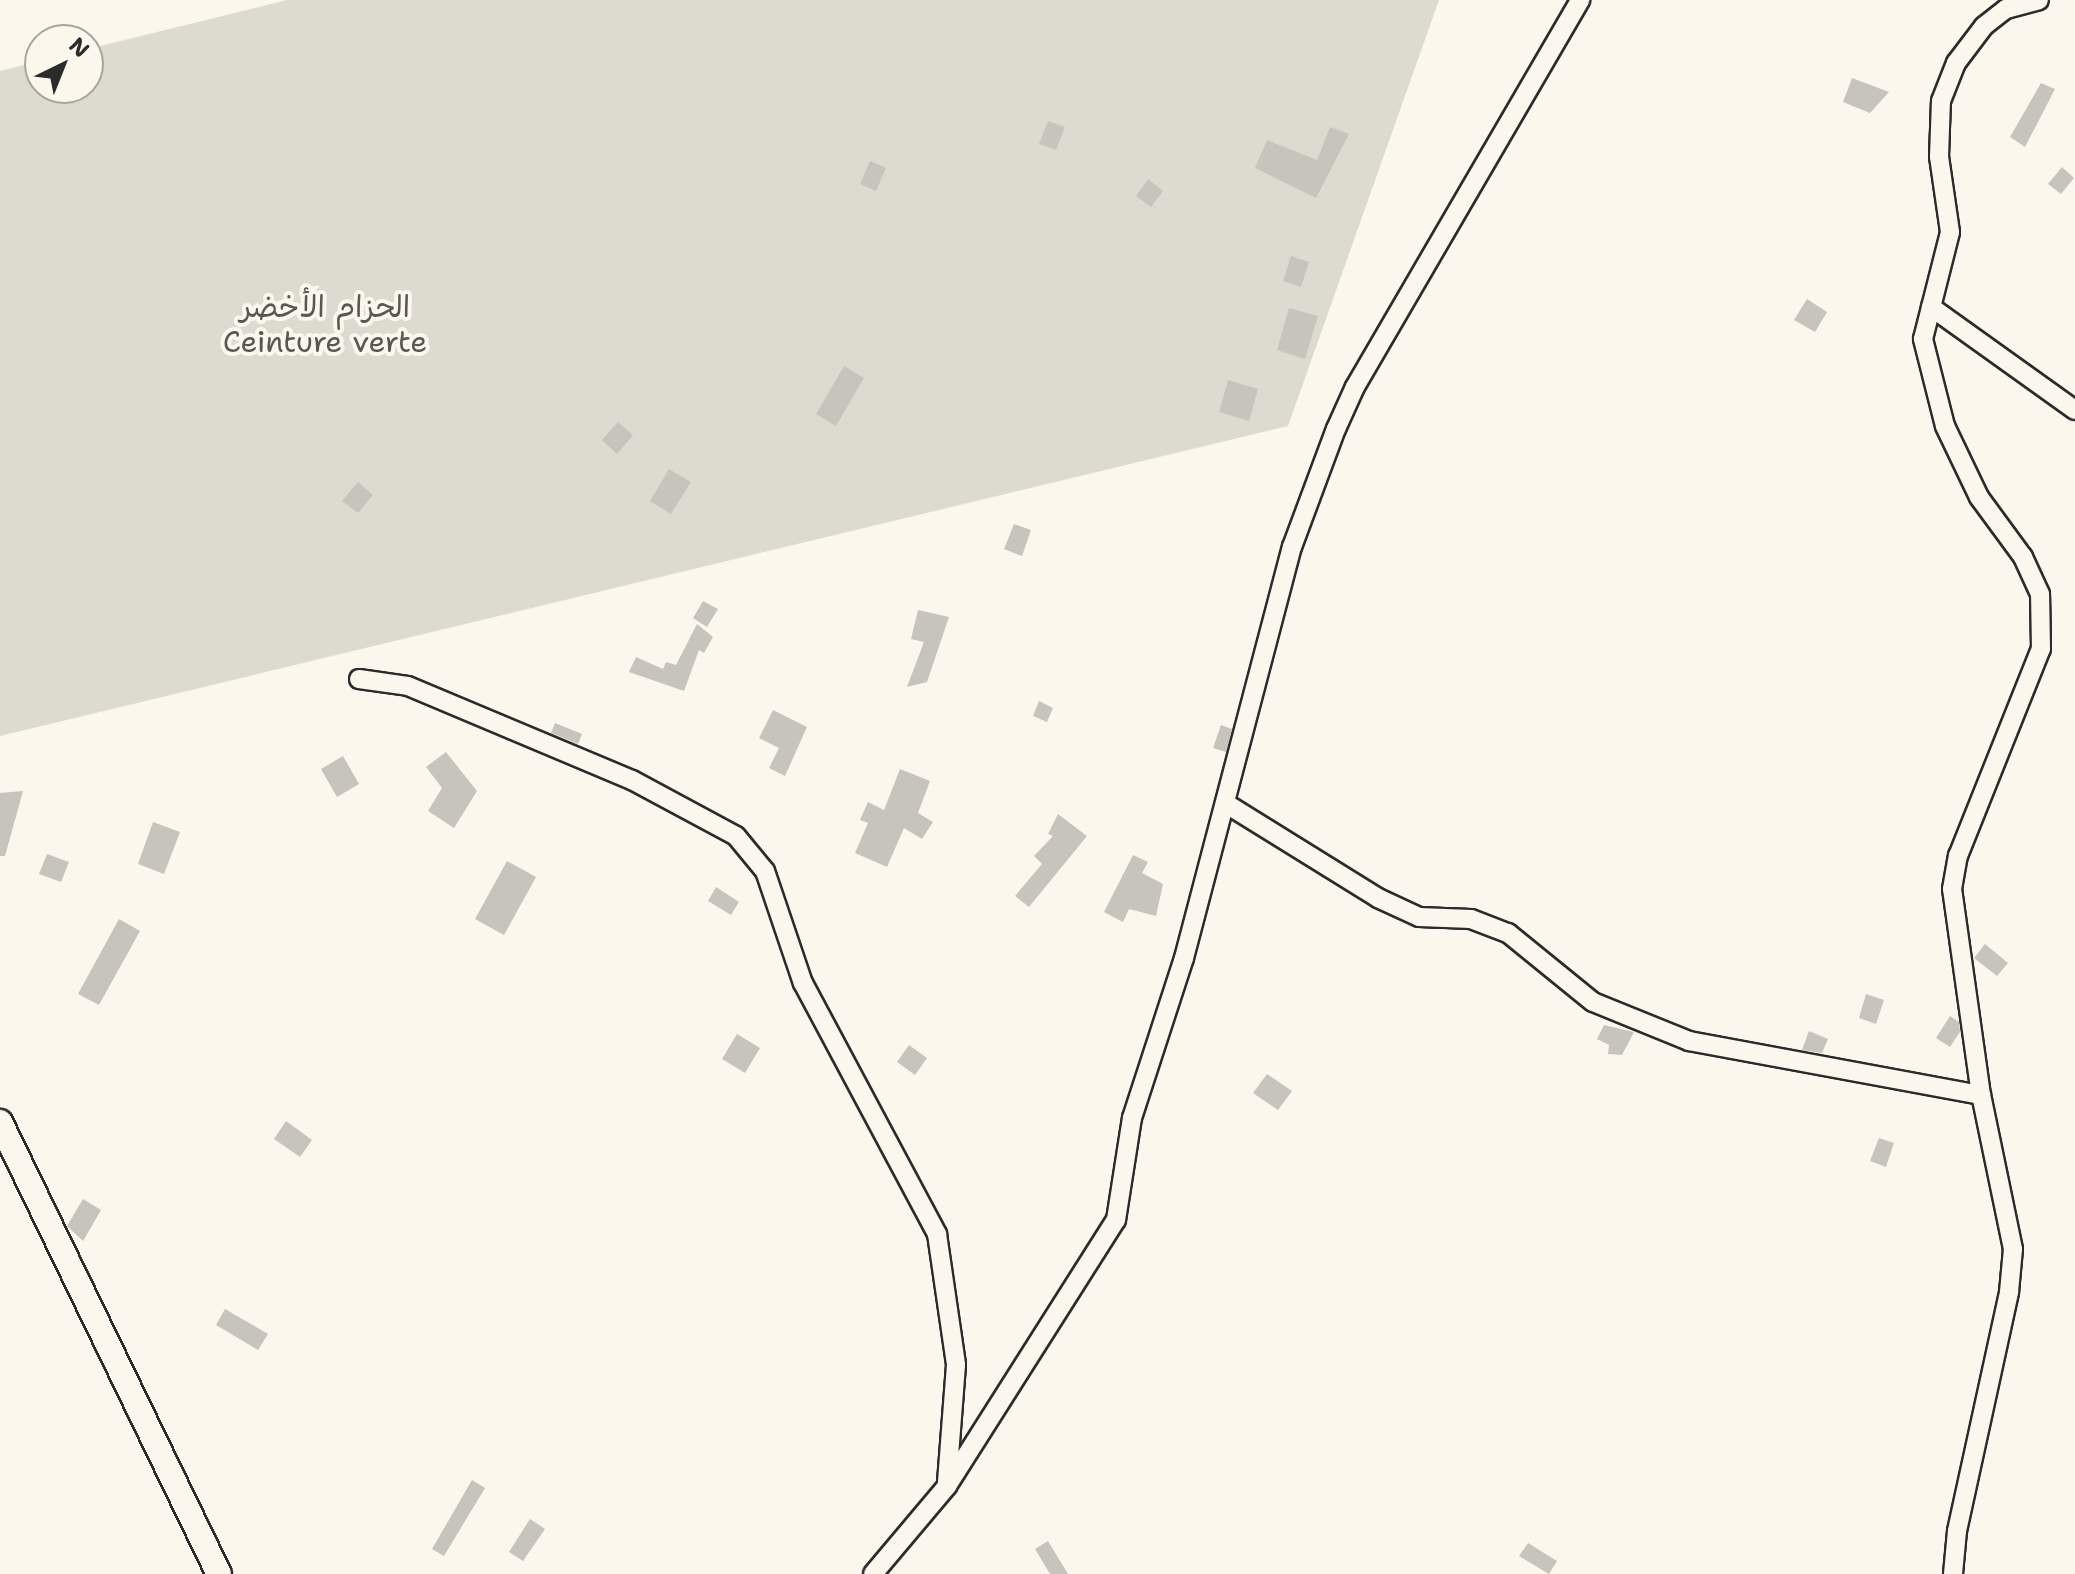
<!DOCTYPE html>
<html>
<head>
<meta charset="utf-8">
<style>
  body { margin:0 }
  #map { position:relative; width:2075px; height:1574px; overflow:hidden; background:#fbf7ec; font-family:"Shantell Sans","Playpen Sans Arabic",sans-serif }
  div>[style] { position:absolute }
  [style*='--x'] { left:calc(var(--x)*1px); top:calc(var(--y)*1px); width:calc(var(--w)*1px); rotate:calc(var(--a)*1deg) }
  .green>* { inset:0; background:#dddad0 }
  .building>* { inset:0; background:#c7c4bc }
  .roads { filter:drop-shadow(2px 0 #2b2b2b) drop-shadow(-2px 0 #2b2b2b) drop-shadow(0 2px #2b2b2b) drop-shadow(0 -2px #2b2b2b) }
  .street>* { height:18px; margin:-9px; padding:0 9px; transform-origin:9px; border-radius:9px; background:#fbf7ec }
  .secondary>* { height:24px; margin:-12px; padding:0 12px; transform-origin:12px; border-radius:12px; background:#fbf7ec }
  span { translate:-50% -50%; white-space:nowrap; text-align:center; line-height:1.15; -webkit-text-stroke:8px #fbf7ec; paint-order:stroke }
  .park-label { font-size:30px; color:#585754 }
  .north { position:absolute; left:24px; top:24px; width:80px; height:80px; box-sizing:border-box; background:#fbf7ec; border:2px solid #a8a59f; border-radius:50%; rotate:43deg; font-size:22px; font-weight:700; line-height:32px; text-align:center; color:#2b2b2b }
  .north::after { content:''; display:block; margin:auto; width:28px; height:36px; background:#2b2b2b; clip-path:polygon(50% 0,100% 100%,50% 72%,0 100%) }
</style>
</head>
<body>
<div id="map">
  <div class="green">
    <div style="clip-path:polygon(287px 0,1439px 0,1288px 426px,0 736px,0 71px,40px 61px,40px 88px,88px 88px,88px 49px)"></div>
  </div>
  <div class="building">
    <div style="clip-path:polygon(1852px 78px,1889px 92px,1870px 113px,1843px 102px)"></div>
    <div style="clip-path:polygon(2041px 83px,2055px 89px,2025px 147px,2010px 137px)"></div>
    <div style="clip-path:polygon(1048px 121px,1065px 127px,1056px 150px,1039px 144px)"></div>
    <div style="clip-path:polygon(1330px 127px,1349px 134px,1316px 198px,1255px 168px,1267px 140px,1317px 160px)"></div>
    <div style="clip-path:polygon(870px 161px,886px 168px,876px 191px,860px 184px)"></div>
    <div style="clip-path:polygon(2062px 167px,2074px 178px,2061px 194px,2048px 184px)"></div>
    <div style="clip-path:polygon(1148px 179px,1163px 191px,1151px 207px,1136px 196px)"></div>
    <div style="clip-path:polygon(1291px 256px,1309px 262px,1301px 287px,1283px 281px)"></div>
    <div style="clip-path:polygon(1807px 299px,1827px 312px,1815px 332px,1794px 320px)"></div>
    <div style="clip-path:polygon(1289px 308px,1318px 316px,1305px 359px,1277px 350px)"></div>
    <div style="clip-path:polygon(844px 366px,864px 378px,836px 426px,816px 414px)"></div>
    <div style="clip-path:polygon(1228px 380px,1258px 389px,1249px 421px,1219px 412px)"></div>
    <div style="clip-path:polygon(618px 422px,633px 435px,617px 454px,602px 440px)"></div>
    <div style="clip-path:polygon(669px 469px,691px 482px,671px 514px,650px 501px)"></div>
    <div style="clip-path:polygon(358px 482px,373px 495px,358px 513px,342px 501px)"></div>
    <div style="clip-path:polygon(1014px 524px,1031px 530px,1022px 556px,1004px 549px)"></div>
    <div style="clip-path:polygon(703px 601px,718px 609px,707px 627px,693px 618px)"></div>
    <div style="clip-path:polygon(918px 610px,949px 617px,927px 682px,907px 687px,924px 642px,911px 639px)"></div>
    <div style="clip-path:polygon(697px 624px,713px 637px,704px 653px,699px 650px,684px 691px,629px 672px,636px 657px,663px 669px,666px 662px,676px 665px)"></div>
    <div style="clip-path:polygon(1039px 701px,1053px 708px,1047px 722px,1033px 716px)"></div>
    <div style="clip-path:polygon(773px 710px,807px 727px,785px 776px,769px 768px,779px 748px,759px 738px)"></div>
    <div style="clip-path:polygon(555px 723px,582px 734px,578px 744px,551px 733px)"></div>
    <div style="clip-path:polygon(1221px 725px,1232px 729px,1226px 752px,1213px 748px)"></div>
    <div style="clip-path:polygon(446px 752px,477px 791px,454px 828px,428px 811px,442px 788px,426px 767px)"></div>
    <div style="clip-path:polygon(343px 756px,359px 784px,337px 797px,321px 769px)"></div>
    <div style="clip-path:polygon(900px 769px,930px 781px,918px 813px,933px 822px,922px 839px,904px 828px,887px 867px,855px 853px,868px 823px,860px 820px,868px 802px,884px 810px)"></div>
    <div style="clip-path:polygon(23px 791px,5px 856px,0 856px,0 793px)"></div>
    <div style="clip-path:polygon(1058px 814px,1087px 836px,1029px 907px,1015px 896px,1042px 864px,1034px 856px,1053px 836px,1048px 834px)"></div>
    <div style="clip-path:polygon(153px 822px,180px 832px,164px 874px,138px 864px)"></div>
    <div style="clip-path:polygon(47px 854px,69px 862px,61px 882px,39px 874px)"></div>
    <div style="clip-path:polygon(1133px 855px,1148px 862px,1142px 873px,1163px 884px,1156px 916px,1129px 909px,1123px 922px,1104px 912px)"></div>
    <div style="clip-path:polygon(507px 861px,536px 877px,504px 935px,475px 919px)"></div>
    <div style="clip-path:polygon(716px 887px,739px 902px,731px 915px,708px 901px)"></div>
    <div style="clip-path:polygon(119px 919px,140px 931px,99px 1005px,78px 994px)"></div>
    <div style="clip-path:polygon(1985px 944px,2008px 963px,1997px 976px,1974px 958px)"></div>
    <div style="clip-path:polygon(1866px 994px,1884px 1000px,1876px 1024px,1859px 1018px)"></div>
    <div style="clip-path:polygon(1950px 1016px,1959px 1022px,1960px 1032px,1950px 1047px,1936px 1038px)"></div>
    <div style="clip-path:polygon(1604px 1025px,1634px 1032px,1622px 1055px,1608px 1054px,1609px 1045px,1597px 1039px)"></div>
    <div style="clip-path:polygon(1809px 1031px,1828px 1039px,1822px 1053px,1802px 1050px)"></div>
    <div style="clip-path:polygon(737px 1034px,760px 1048px,745px 1073px,722px 1059px)"></div>
    <div style="clip-path:polygon(909px 1045px,927px 1058px,915px 1075px,897px 1062px)"></div>
    <div style="clip-path:polygon(1267px 1074px,1292px 1091px,1278px 1110px,1253px 1093px)"></div>
    <div style="clip-path:polygon(286px 1121px,312px 1140px,300px 1157px,274px 1139px)"></div>
    <div style="clip-path:polygon(1879px 1138px,1894px 1143px,1886px 1167px,1870px 1161px)"></div>
    <div style="clip-path:polygon(83px 1199px,101px 1210px,83px 1241px,67px 1226px)"></div>
    <div style="clip-path:polygon(225px 1309px,268px 1334px,258px 1350px,216px 1325px)"></div>
    <div style="clip-path:polygon(472px 1480px,485px 1488px,444px 1556px,432px 1549px)"></div>
    <div style="clip-path:polygon(530px 1519px,545px 1529px,523px 1561px,509px 1552px)"></div>
    <div style="clip-path:polygon(1048px 1541px,1068px 1574px,1050px 1574px,1035px 1549px)"></div>
    <div style="clip-path:polygon(1528px 1543px,1557px 1561px,1549px 1574px,1519px 1556px)"></div>
  </div>
  <div class="roads">
    <div class="street">
      <div style="--x:1931;--y:307;--w:177;--a:35.6"></div>
      <div style="--x:359;--y:679;--w:49;--a:8.1"></div>
      <div style="--x:408;--y:686;--w:243;--a:22.8"></div>
      <div style="--x:632;--y:780;--w:118;--a:28.3"></div>
      <div style="--x:736;--y:836;--w:45;--a:50.4"></div>
      <div style="--x:765;--y:871;--w:118;--a:71.3"></div>
      <div style="--x:803;--y:983;--w:285;--a:61.9"></div>
      <div style="--x:937;--y:1234;--w:132;--a:81.7"></div>
      <div style="--x:956;--y:1365;--w:118;--a:94.4"></div>
      <div style="--x:1225;--y:803;--w:180;--a:31.8"></div>
      <div style="--x:1378;--y:898;--w:45;--a:24.9"></div>
      <div style="--x:1419;--y:917;--w:52;--a:2.2"></div>
      <div style="--x:1471;--y:919;--w:40;--a:21"></div>
      <div style="--x:1508;--y:933;--w:109;--a:39.1"></div>
      <div style="--x:1593;--y:1002;--w:104;--a:22.1"></div>
      <div style="--x:1689;--y:1041;--w:297;--a:10.5"></div>
      <div style="--x:873;--y:1574;--w:115;--a:-49.9"></div>
      <div style="--x:947;--y:1486;--w:315;--a:-57.6"></div>
      <div style="--x:1116;--y:1220;--w:103;--a:-81.1"></div>
      <div style="--x:1132;--y:1118;--w:168;--a:-72"></div>
      <div style="--x:1184;--y:958;--w:425;--a:-75.3"></div>
      <div style="--x:1292;--y:547;--w:126;--a:-69.6"></div>
      <div style="--x:1336;--y:429;--w:46;--a:-65.7"></div>
      <div style="--x:1355;--y:387;--w:448;--a:-59.8"></div>
      <div style="--x:1953;--y:1574;--w:43;--a:-84.7"></div>
      <div style="--x:1957;--y:1531;--w:245;--a:-77.7"></div>
      <div style="--x:2009;--y:1292;--w:43;--a:-84.7"></div>
      <div style="--x:2013;--y:1249;--w:157;--a:-101.7"></div>
      <div style="--x:1981;--y:1095;--w:208;--a:-98"></div>
      <div style="--x:1952;--y:889;--w:34;--a:-80"></div>
      <div style="--x:1958;--y:856;--w:223;--a:-68.2"></div>
      <div style="--x:2041;--y:649;--w:55;--a:-91"></div>
      <div style="--x:2040;--y:594;--w:41;--a:-114.7"></div>
      <div style="--x:2023;--y:557;--w:74;--a:-126.3"></div>
      <div style="--x:1979;--y:497;--w:79;--a:-115.6"></div>
      <div style="--x:1945;--y:426;--w:90;--a:-104.2"></div>
      <div style="--x:1923;--y:339;--w:110;--a:-75.8"></div>
      <div style="--x:1950;--y:232;--w:76;--a:-98.3"></div>
      <div style="--x:1939;--y:157;--w:56;--a:-88"></div>
      <div style="--x:1941;--y:101;--w:41;--a:-68.5"></div>
      <div style="--x:1956;--y:63;--w:46;--a:-52.9"></div>
      <div style="--x:1984;--y:26;--w:28;--a:-38"></div>
      <div style="--x:2006;--y:9;--w:34;--a:-15"></div>
    </div>
    <div class="secondary">
      <div style="--x:0;--y:1122;--w:502;--a:64.15"></div>
    </div>
  </div>
  <div class="park-label">
    <span style="left:325px;top:324px">الحزام الأخضر<br>Ceinture verte</span>
  </div>
  <div class="north">N</div>
</div>
</body>
</html>
